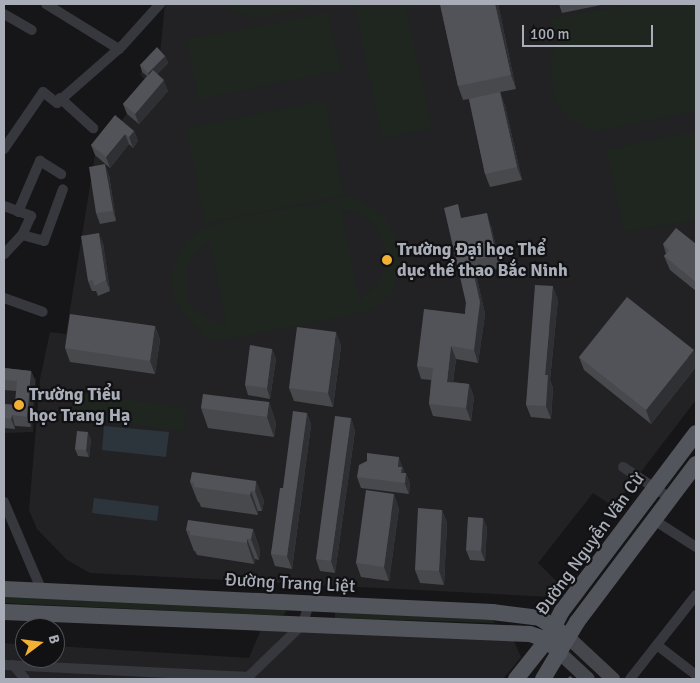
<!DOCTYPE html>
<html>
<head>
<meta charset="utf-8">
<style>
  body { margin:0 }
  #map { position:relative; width:700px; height:683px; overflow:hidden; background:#161618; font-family:Signika,sans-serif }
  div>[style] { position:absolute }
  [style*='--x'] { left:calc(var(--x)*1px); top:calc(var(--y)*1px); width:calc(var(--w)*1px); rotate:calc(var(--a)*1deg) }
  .built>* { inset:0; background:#222225 }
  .green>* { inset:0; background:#1e261f }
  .water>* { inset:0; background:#2c353c }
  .street>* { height:10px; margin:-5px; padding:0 5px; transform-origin:5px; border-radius:5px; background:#37383d }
  .secondary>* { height:14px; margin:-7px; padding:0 7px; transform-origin:7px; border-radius:7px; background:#45474d }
  .primary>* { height:16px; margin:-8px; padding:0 8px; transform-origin:8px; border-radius:8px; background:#53555c }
  .wall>* { inset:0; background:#47494d }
  .shaded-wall>* { inset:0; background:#2f3033 }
  .building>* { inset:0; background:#525359 }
  .dots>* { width:14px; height:14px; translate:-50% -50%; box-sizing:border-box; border:2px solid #111113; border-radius:50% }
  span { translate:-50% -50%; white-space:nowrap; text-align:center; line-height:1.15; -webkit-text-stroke:4.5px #111113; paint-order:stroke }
  .poi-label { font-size:18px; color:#a8adb8; font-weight:700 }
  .left { translate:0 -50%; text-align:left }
  .street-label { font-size:18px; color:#a8adb8 }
  .frame { position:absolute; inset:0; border:5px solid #a8adb8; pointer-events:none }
  .north { position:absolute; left:15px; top:618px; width:50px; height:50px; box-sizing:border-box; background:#111113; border:1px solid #4d4f55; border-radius:50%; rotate:75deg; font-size:14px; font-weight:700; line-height:20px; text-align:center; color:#a8adb8 }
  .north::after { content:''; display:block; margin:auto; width:18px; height:22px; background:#f2b134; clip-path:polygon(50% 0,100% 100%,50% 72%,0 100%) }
  .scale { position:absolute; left:522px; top:25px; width:131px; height:22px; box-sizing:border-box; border:2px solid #a8adb8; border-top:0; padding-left:6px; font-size:15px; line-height:18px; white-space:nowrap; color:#a8adb8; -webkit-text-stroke:4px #111113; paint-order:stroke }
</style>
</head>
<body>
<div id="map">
  <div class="built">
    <div style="clip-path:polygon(165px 4px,696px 4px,696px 400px,614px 507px,593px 493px,538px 563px,558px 583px,552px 597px,90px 573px,67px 560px,37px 529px,29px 510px,40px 379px,50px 332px,66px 334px,95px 155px,149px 85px,140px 74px,160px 54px)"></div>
    <div style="clip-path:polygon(4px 375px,36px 378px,33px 432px,4px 433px)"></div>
    <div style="clip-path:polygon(262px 627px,513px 639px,521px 657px,503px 679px,4px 679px,4px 643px,25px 645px,25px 658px,55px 658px,55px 646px,249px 658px)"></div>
  </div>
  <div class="green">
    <div style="clip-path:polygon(225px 4px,330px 4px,255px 18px,236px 13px)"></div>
    <div style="clip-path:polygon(367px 4px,405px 4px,432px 128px,382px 139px,355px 7px)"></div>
    <div style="clip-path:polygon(631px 4px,696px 4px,696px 112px,594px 131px,569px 118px,556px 103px,551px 80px,550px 61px,556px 41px,551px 19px)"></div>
    <div style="clip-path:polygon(328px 13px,341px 70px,198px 100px,187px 39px)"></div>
    <div style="clip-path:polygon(325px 100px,344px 195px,205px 223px,186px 128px)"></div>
    <div style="clip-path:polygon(696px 130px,696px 220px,624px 232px,606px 150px)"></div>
    <div style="clip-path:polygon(evenodd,348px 197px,362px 202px,382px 215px,390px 226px,399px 247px,401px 262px,394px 290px,377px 307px,357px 314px,219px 341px,204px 336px,179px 309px,171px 285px,173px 268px,183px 245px,197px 232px,226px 220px,348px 197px,341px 210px,354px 211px,365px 217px,377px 228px,385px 246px,386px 261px,380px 282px,359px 300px,341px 210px,348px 197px,209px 239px,227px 326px,206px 319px,191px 306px,185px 295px,185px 265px,209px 239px)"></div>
    <div style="clip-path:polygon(79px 393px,187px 408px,183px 431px,75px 417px)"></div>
    <div style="clip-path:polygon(4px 597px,284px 609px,286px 612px,283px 615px,267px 615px,4px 603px)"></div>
    <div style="clip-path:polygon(335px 612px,492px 620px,495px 623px,335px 618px)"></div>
  </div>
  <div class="water">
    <div style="clip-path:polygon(104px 426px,169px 432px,166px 457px,102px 450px)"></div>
    <div style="clip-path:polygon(94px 498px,159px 506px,157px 521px,92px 513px)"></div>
  </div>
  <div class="street">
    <div style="--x:46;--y:4;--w:86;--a:31.7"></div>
    <div style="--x:4;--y:14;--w:32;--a:30"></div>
    <div style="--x:60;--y:98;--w:45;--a:42.3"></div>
    <div style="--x:4;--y:149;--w:69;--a:-55.6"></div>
    <div style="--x:43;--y:92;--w:18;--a:38"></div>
    <div style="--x:57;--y:103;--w:86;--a:-41.2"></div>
    <div style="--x:122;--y:46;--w:57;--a:-47.9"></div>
    <div style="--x:4;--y:206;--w:29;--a:20"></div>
    <div style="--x:31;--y:216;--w:21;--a:115"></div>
    <div style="--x:22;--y:235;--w:26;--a:133"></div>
    <div style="--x:18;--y:212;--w:56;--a:-66.7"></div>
    <div style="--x:40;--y:161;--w:25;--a:32"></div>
    <div style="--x:22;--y:235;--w:23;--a:15"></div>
    <div style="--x:44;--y:241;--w:55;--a:-69.9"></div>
    <div style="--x:4;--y:298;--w:41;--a:19.7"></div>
    <div style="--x:623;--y:467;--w:56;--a:33.4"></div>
    <div style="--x:4;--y:502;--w:97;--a:66.9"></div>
    <div style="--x:654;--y:520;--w:50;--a:32.7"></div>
    <div style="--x:657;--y:645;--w:49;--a:37.6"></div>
    <div style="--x:4;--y:665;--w:246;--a:2.8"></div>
    <div style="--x:13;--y:665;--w:18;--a:49"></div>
    <div style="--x:246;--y:679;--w:79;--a:-44"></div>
    <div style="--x:303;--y:624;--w:22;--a:-74"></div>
    <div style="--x:630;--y:679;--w:107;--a:-51.8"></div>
  </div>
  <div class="secondary">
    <div style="--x:568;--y:637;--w:62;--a:43"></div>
    <div style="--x:560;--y:653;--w:38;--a:43"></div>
  </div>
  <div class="primary">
    <div style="--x:4;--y:589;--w:489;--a:2.7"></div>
    <div style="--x:492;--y:612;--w:48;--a:7.1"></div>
    <div style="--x:540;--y:618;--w:34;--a:34"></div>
    <div style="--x:4;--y:612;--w:526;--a:2.4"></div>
    <div style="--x:530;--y:634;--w:18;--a:19"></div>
    <div style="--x:547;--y:640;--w:18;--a:45"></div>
    <div style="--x:516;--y:679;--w:50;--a:-51.5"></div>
    <div style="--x:547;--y:640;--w:33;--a:-63"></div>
    <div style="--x:562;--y:611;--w:223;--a:-53"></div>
    <div style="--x:543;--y:679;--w:66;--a:-59.2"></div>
    <div style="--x:577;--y:622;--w:198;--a:-53"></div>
  </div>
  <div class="wall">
    <div style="clip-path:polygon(440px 4px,498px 4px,516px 89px,500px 92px,505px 106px,522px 180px,490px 187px,485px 174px,469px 99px,463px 100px,458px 86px)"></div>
    <div style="clip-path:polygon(559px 4px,606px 4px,562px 13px)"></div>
    <div style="clip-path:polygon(165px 56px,168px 63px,157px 74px,168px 91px,139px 124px,127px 114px,123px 104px,147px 76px,142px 72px,140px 65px)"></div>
    <div style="clip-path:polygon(134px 131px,138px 141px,133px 148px,129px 144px,110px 168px,95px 155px,91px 145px)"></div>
    <div style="clip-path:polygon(109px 175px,116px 221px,100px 224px,96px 213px)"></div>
    <div style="clip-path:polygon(463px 218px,491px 226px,501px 268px,476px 274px,485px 314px,478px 363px,456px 359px,453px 382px,469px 384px,474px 397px,471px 421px,433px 416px,429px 404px,431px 380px,421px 379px,417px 366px,465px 314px,466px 303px)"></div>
    <div style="clip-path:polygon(103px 243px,110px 291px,98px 296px,96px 291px,92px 291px,88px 281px)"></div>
    <div style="clip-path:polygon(663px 244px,696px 244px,696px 291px,670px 270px,664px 256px,666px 254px)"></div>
    <div style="clip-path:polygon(558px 299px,550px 380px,553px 388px,551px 419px,531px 417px,526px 405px)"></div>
    <div style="clip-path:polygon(155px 326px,160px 340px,155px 374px,70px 362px,65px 348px)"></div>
    <div style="clip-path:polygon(336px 332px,341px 346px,333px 407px,294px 401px,289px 388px)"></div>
    <div style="clip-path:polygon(272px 349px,276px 359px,270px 399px,248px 395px,245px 385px)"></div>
    <div style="clip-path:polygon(579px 357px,696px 357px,696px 367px,651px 424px,584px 370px)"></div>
    <div style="clip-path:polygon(4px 368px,31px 371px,35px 381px,31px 427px,15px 426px,15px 429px,4px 428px,4px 404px,15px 405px,16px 391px,4px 390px)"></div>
    <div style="clip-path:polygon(269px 402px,276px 423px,274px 437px,208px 428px,201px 408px)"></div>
    <div style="clip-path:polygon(307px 413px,311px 425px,292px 569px,275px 566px,271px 554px,283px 488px)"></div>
    <div style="clip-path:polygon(351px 418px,355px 431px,335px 573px,320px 571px,316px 559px)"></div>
    <div style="clip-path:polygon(91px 439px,89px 457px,78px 456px,75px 449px)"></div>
    <div style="clip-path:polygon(367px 461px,403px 467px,404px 473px,406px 473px,410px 484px,409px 494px,361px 488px,357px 477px)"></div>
    <div style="clip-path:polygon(256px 481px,264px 501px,262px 511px,258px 511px,258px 515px,201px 507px,199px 502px,198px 502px,190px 482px)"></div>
    <div style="clip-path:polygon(399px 508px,389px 581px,361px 577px,356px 563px)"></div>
    <div style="clip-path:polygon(442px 510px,447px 523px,444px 585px,420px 583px,415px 570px)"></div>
    <div style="clip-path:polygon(483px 518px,487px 528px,485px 561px,470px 560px,466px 550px)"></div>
    <div style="clip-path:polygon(253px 529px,260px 550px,259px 560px,255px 559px,254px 564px,197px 555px,195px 551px,194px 551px,186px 530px)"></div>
  </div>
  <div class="shaded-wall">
    <div style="clip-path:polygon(495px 4px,498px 4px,516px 89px,511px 75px)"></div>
    <div style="clip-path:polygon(165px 56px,168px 63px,151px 80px,148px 73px)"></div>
    <div style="clip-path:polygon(164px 80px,168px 91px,139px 124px,135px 114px)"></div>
    <div style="clip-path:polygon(500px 92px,505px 106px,522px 180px,517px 167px)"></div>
    <div style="clip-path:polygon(134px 131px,138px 141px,133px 148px,129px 137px)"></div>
    <div style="clip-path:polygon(125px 134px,129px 144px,110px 168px,106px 157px)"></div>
    <div style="clip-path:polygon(105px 164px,109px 175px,116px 221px,113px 211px)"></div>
    <div style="clip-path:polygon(487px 213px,491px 226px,501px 268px,496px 255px)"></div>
    <div style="clip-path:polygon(99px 233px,103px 243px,110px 291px,106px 280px)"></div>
    <div style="clip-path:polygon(471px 261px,476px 274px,485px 314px,478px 363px,474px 350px)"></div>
    <div style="clip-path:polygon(553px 286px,558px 299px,550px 380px,553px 388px,551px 419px,546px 406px,545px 375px)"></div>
    <div style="clip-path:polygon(155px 326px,160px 340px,155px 374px,150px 361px)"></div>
    <div style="clip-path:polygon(336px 332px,341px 346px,333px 407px,328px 393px)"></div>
    <div style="clip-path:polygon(451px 346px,456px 359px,451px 394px,447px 382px)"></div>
    <div style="clip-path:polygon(272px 349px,276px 359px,270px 399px,267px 388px)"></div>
    <div style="clip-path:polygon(694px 350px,696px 357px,696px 367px,651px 424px,646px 410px)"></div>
    <div style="clip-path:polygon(31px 371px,35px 381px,31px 427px,27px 417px)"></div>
    <div style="clip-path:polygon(469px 384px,474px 397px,471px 421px,466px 408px)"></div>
    <div style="clip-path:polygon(269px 402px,276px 423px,274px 437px,267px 417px)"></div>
    <div style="clip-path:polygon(307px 413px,311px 425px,292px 569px,287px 556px)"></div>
    <div style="clip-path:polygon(12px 415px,15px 426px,15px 429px,11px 419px)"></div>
    <div style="clip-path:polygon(351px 418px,355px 431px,335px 573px,331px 561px)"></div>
    <div style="clip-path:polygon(88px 432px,91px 439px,89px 457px,86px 450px)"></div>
    <div style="clip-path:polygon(399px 457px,406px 476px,406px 473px,410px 484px,409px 494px,398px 467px)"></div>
    <div style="clip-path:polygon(256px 481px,264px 501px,262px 511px,255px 491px)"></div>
    <div style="clip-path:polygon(251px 491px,258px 511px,258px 515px,250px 495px)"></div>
    <div style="clip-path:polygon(394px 494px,399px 508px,389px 581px,384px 567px)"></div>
    <div style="clip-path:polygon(442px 510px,447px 523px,444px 585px,439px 571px)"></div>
    <div style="clip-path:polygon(483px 518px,487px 528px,485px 561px,481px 551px)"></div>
    <div style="clip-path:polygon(253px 529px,260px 550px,259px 560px,251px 539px)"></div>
    <div style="clip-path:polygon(247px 539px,255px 559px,254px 564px,247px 543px)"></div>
  </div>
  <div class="building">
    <div style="clip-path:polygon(440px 4px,495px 4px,511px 75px,458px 86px)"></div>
    <div style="clip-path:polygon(157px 47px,165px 56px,148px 73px,140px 65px)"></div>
    <div style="clip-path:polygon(153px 70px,164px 80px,135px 114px,123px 104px)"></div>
    <div style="clip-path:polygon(500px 92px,517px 167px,485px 174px,469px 99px)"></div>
    <div style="clip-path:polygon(115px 115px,134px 131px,129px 137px,125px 134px,106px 157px,91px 145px)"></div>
    <div style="clip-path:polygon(105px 164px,113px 211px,96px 213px,89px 167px)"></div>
    <div style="clip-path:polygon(458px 204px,461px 218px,487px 213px,496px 255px,471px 261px,480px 302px,474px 350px,451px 346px,447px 382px,469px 384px,466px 408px,429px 404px,433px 368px,417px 366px,424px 309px,465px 314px,466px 303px,444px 208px)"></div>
    <div style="clip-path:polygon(676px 228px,696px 244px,696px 282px,664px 256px,669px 250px,663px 244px)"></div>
    <div style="clip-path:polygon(99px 233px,106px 280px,94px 286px,93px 280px,88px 281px,81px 236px)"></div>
    <div style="clip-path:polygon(535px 285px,553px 286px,545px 375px,548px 375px,546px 406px,526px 405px)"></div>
    <div style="clip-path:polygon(627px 297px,694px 350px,646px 410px,579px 357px)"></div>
    <div style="clip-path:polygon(70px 314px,155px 326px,150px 361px,65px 348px)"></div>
    <div style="clip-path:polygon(297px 327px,336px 332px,328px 393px,289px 388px)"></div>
    <div style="clip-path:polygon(250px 345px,272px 349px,267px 388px,245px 385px)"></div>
    <div style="clip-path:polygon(4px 368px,31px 371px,27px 417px,12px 415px,11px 419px,4px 418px,4px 404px,15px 405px,17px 381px,4px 380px)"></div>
    <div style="clip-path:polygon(203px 394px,269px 402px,267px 417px,201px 408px)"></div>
    <div style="clip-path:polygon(293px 411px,307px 413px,287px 556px,271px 554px,280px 488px,283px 488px)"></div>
    <div style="clip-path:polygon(335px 416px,351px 418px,331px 561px,316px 559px)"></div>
    <div style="clip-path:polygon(77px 431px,88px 432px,86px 450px,75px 449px)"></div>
    <div style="clip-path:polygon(367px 453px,399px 457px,398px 467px,402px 467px,401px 473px,406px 473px,405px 483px,357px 477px,359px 465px,367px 461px)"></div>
    <div style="clip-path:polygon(192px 472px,256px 481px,255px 491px,251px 491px,250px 495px,194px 487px,194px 483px,190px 482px)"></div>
    <div style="clip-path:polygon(366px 490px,394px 494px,384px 567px,356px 563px)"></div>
    <div style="clip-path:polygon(418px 508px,442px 510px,439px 571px,415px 570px)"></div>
    <div style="clip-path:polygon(468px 517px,483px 518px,481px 551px,466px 550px)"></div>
    <div style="clip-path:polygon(188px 520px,253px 529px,251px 539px,247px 539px,247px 543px,190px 535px,190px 531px,186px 530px)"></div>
    <div style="clip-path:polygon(570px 676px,574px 679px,567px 679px)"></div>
  </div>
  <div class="dots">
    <div style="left:387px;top:260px;background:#f2b134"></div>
    <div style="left:19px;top:405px;background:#f2b134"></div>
  </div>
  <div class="poi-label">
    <span class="left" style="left:397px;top:260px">Trường Đại học Thể<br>dục thể thao Bắc Ninh</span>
    <span class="left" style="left:29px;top:405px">Trường Tiểu<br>học Trang Hạ</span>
  </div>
  <div class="street-label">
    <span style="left:590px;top:544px;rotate:-54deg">Đường Nguyễn Văn Cừ</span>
    <span style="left:290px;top:583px;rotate:3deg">Đường Trang Liệt</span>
  </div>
  <div class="frame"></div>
  <div class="north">B</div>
  <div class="scale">100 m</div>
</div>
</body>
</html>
